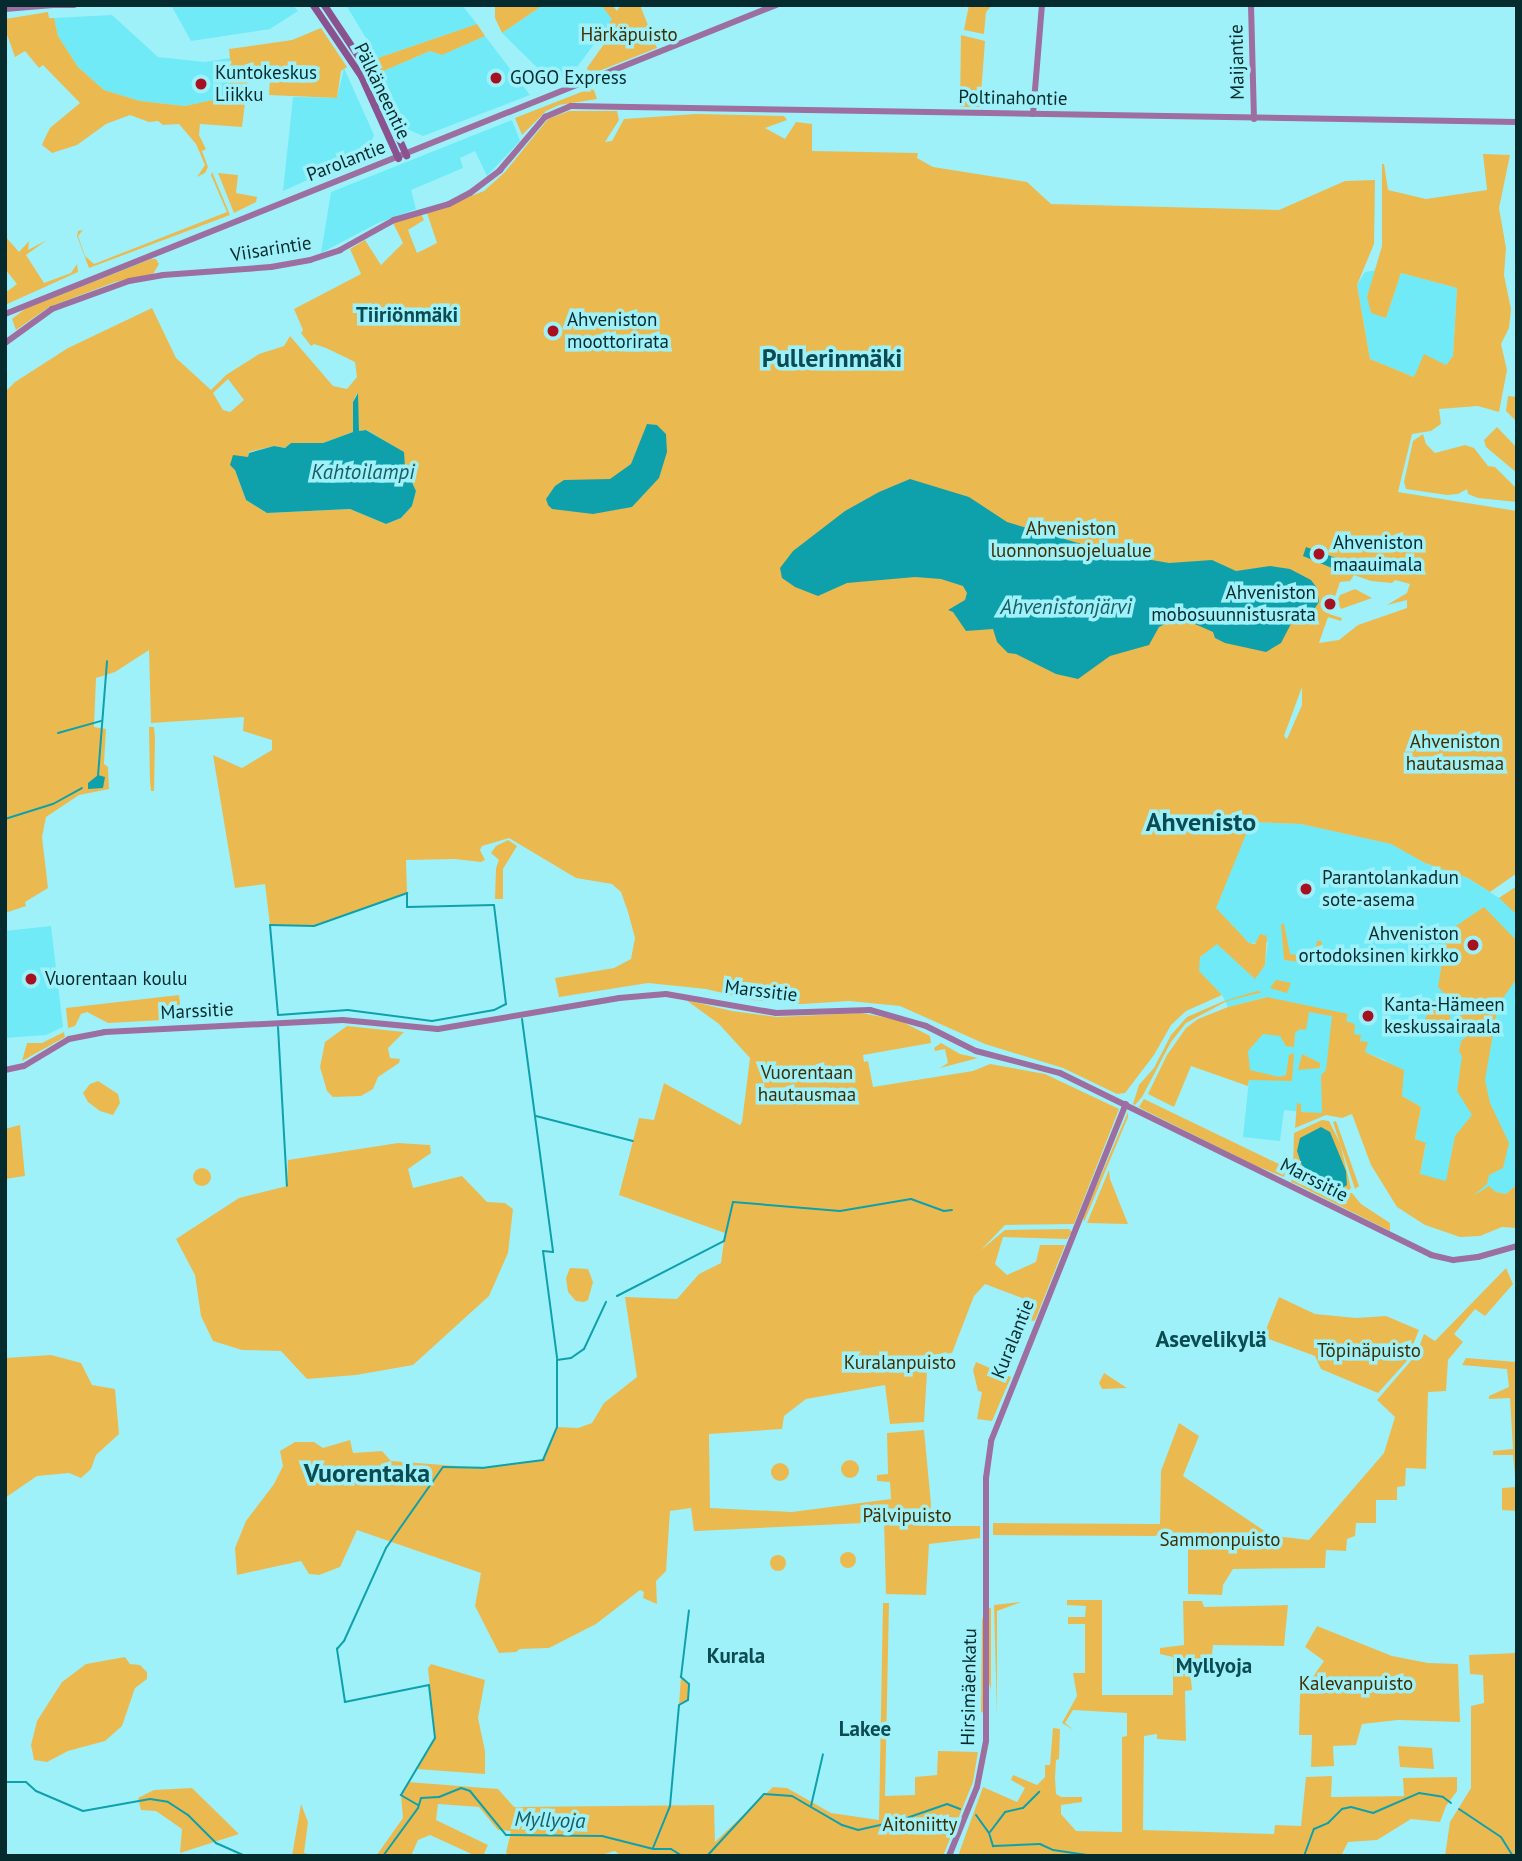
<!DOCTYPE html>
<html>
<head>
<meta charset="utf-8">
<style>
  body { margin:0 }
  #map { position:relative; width:1522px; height:1861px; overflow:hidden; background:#9ff1f9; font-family:"PT Sans",sans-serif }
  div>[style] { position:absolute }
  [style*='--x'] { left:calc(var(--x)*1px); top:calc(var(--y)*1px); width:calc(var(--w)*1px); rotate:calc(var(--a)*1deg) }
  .built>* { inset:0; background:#70eaf6 }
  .green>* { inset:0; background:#eaba51 }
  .round { border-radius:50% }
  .water>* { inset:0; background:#0ea1ac }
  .stream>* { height:2px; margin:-1px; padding:0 1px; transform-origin:1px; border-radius:1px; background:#0ea1ac }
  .secondary>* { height:6px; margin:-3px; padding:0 3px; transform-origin:3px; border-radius:3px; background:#9d6ea0 }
  .primary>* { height:7px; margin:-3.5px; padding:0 3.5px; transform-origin:3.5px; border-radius:3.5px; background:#8b5290 }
  .dots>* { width:19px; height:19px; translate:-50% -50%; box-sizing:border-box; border:4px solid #9ff1f9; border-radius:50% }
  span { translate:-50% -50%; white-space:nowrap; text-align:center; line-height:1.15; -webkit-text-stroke:7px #9ff1f9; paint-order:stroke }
  .park-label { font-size:19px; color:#422f00 }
  .street-label { font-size:19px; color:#062b2e }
  .poi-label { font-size:19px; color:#062b2e }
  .left { translate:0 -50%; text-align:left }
  .right { translate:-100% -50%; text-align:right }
  .neighbourhood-label { font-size:21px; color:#0b4b51; font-weight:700 }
  .water-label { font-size:21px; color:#195d63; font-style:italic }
  .quarter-label { font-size:23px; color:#0b4b51; font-weight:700 }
  .district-label { font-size:26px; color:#0b4b51; font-weight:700 }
  .frame { position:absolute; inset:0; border:7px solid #062b2e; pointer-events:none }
</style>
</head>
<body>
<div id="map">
  <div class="built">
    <div style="clip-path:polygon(171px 5px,293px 5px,298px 11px,270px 29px,191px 41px)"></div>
    <div style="clip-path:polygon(346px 5px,462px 5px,477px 24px,378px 58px)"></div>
    <div style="clip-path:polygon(543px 5px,601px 5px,613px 19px,574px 71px,553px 83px,502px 33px)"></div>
    <div style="clip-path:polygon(112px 15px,158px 57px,205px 62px,230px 58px,232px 77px,226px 97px,185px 106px,140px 101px,104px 90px,78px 67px,58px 36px,54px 18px)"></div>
    <div style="clip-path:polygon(485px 36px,530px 95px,423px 136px,407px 129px,381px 72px,430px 51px,443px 54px)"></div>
    <div style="clip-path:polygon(344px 68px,374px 135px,367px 153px,283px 191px,293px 97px,337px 98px)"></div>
    <div style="clip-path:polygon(512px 120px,520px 141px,487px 176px,475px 151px,460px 158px,463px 168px,411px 190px,416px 209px,378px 223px,321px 253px,331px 192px)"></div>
    <div style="clip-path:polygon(1377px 270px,1367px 297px,1386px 318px,1401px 273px,1457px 288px,1453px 356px,1446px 365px,1414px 377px,1370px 359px,1357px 285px,1365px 272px)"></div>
    <div style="clip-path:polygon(1251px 822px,1301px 824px,1392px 844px,1425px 863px,1468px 878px,1499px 898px,1517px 886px,1517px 1184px,1506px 1194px,1496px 1192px,1474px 1198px,1420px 1174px,1426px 1144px,1415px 1139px,1421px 1107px,1402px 1096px,1385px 1060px,1364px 1052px,1326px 1071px,1322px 1114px,1284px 1110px,1280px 1141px,1243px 1137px,1249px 1080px,1244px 1054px,1266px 997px,1228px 1007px,1222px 995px,1198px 971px,1200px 957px,1217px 943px,1254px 978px,1265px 965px,1268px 942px,1249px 943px,1215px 908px)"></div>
    <div style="clip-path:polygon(51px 926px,63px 1027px,46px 1035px,5px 1038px,5px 931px)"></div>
  </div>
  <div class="green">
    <div style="clip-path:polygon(495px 5px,543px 5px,502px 33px,495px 18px)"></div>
    <div style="clip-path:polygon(601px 5px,612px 5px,617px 11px,621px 5px,640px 5px,657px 48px,589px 75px,587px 68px,609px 37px,602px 33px,612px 19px)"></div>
    <div style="clip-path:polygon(969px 5px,992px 5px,986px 12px,984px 34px,964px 30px)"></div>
    <div style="clip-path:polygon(48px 12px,49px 18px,54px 18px,58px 36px,78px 67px,104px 90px,140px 101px,185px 106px,226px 97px,232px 77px,229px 49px,292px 40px,321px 28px,347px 67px,341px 71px,337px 98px,269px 95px,270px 79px,248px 78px,242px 127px,200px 124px,199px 135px,206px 149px,202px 151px,208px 167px,205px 173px,197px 177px,205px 165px,196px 144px,179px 124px,163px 125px,158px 121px,149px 122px,130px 115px,106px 124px,77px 145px,52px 153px,42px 145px,45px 138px,50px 128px,80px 103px,43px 65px,39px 68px,25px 51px,15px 57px,5px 29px,5px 19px)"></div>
    <div style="clip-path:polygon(477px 24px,485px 36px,442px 55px,430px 51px,381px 72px,378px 58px)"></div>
    <div style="clip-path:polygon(961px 35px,985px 41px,980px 107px,960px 107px)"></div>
    <div style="clip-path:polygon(589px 89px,594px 90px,597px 99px,559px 105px,546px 111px,522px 135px,515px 118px)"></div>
    <div style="clip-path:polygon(evenodd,569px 111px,617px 111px,619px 120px,605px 142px,612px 141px,624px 119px,696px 114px,784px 116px,787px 120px,765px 128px,785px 139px,796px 122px,812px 124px,812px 151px,918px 153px,917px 158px,933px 167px,1027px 182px,1051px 204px,1279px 210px,1345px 181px,1375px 180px,1374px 244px,1357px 285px,1370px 359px,1414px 377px,1424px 354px,1446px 365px,1453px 356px,1457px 288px,1401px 273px,1386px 318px,1371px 313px,1367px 297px,1382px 246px,1382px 164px,1384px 164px,1388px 190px,1426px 199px,1487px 190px,1483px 154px,1510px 155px,1499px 208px,1506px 248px,1504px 275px,1511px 309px,1509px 328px,1501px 344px,1507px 370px,1499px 412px,1478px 406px,1439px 409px,1441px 424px,1431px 431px,1412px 434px,1398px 492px,1517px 511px,1517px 873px,1490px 892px,1468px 878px,1425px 863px,1391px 844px,1301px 824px,1251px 822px,1216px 908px,1249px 943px,1255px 944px,1260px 934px,1267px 936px,1265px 965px,1255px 979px,1217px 944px,1200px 957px,1199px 971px,1222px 995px,1186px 1011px,1171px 1025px,1154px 1055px,1125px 1093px,1117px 1094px,1063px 1068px,985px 1044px,900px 1006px,849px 1001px,802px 1004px,752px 1000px,706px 989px,648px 983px,559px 997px,555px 978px,614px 968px,631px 959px,635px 938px,628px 912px,621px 892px,612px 884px,576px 878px,509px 838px,482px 846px,480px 850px,485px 860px,481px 862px,455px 859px,406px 860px,407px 893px,314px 926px,270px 925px,265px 884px,235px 888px,213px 755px,242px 768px,272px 750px,272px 740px,243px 731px,244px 717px,151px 723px,149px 650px,115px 672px,96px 678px,94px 727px,106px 729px,104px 764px,108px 767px,109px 789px,79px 795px,46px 817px,42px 837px,48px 888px,25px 902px,26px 906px,5px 913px,5px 392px,15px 382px,68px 348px,152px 308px,176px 358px,211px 390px,226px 375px,259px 354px,284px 346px,290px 336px,333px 386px,347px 389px,357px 377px,355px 362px,326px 348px,314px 344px,311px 346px,301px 333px,303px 330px,294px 309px,361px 274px,350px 249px,365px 240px,381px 265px,403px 243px,393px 223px,421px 214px,424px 220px,408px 230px,417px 253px,437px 243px,427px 213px,484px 191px,505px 172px,548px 119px,569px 111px,228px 379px,244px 400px,230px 412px,223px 410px,213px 393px,228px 379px,569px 111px,357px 393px,359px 431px,367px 430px,403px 452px,405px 467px,416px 491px,412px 506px,401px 518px,386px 524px,350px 509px,267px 513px,246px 500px,235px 470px,239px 458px,248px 457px,249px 452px,274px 446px,285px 448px,291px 443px,323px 443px,353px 432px,353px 402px,357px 393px,569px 111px,1354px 575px,1371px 581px,1392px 583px,1395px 580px,1410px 584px,1407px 593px,1387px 605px,1407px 600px,1407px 608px,1358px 625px,1339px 640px,1319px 643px,1328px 617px,1341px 621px,1342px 618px,1329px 614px,1340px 582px,1350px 581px,1354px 575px,569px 111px,1302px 687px,1302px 705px,1287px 739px,1284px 736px,1302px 687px)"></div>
    <div style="clip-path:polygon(212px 172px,230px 215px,89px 268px,77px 236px,78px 231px,83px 230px,78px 236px,85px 256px,94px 264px,227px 212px,211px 175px)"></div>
    <div style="clip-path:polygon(218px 173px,238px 175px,236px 193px,257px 197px,256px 202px,234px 213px)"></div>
    <div style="clip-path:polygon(5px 236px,19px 252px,29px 241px,28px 250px,47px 240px,26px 255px,44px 283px,71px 273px,77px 264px,78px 272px,5px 305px,5px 293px,17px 284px,5px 269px)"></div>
    <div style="clip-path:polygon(151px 259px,156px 259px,159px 264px,153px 274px,115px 282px,49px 307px,16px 330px,12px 319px,25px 309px)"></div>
    <div style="clip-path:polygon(1508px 396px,1517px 397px,1517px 422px,1506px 411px)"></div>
    <div style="clip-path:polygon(1497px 427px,1517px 448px,1517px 473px,1486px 447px,1484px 440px)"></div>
    <div style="clip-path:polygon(1423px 434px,1426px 444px,1435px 453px,1465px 445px,1474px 448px,1488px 466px,1495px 467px,1517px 489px,1517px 502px,1478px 498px,1468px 494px,1467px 489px,1458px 494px,1447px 495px,1406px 489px,1404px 482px,1413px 441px)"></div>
    <div style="clip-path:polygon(1355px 589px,1372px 598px,1341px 609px,1337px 602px,1340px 595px)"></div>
    <div style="clip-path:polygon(149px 727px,154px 727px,155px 738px,154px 791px,151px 791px,150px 781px)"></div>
    <div style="clip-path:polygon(508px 840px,517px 846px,503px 869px,503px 899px,495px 899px,496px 868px,499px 860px,491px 853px,496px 846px)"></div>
    <div style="clip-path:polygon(1517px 886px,1517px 915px,1499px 898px)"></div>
    <div style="clip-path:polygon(1484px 907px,1517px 941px,1517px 978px,1498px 1005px,1485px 1080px,1490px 1103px,1509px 1143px,1503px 1168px,1489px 1175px,1487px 1184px,1473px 1196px,1489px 1186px,1496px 1192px,1506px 1194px,1517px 1184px,1517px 1228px,1502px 1227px,1480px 1236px,1460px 1237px,1425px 1225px,1397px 1207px,1371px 1165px,1352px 1114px,1342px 1118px,1326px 1115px,1295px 1128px,1297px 1103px,1301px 1104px,1301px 1112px,1322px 1113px,1321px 1075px,1326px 1070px,1332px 1016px,1309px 1012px,1306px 1030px,1300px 1029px,1295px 1033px,1294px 1047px,1286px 1046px,1280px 1036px,1263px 1034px,1248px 1051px,1250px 1070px,1279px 1077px,1286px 1075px,1289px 1055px,1294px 1053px,1292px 1081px,1249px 1080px,1248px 1086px,1191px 1066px,1174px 1107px,1148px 1094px,1167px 1055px,1186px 1028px,1198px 1019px,1228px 1007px,1267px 997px,1348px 1014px,1346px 1021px,1355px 1024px,1354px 1034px,1361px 1035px,1360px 1041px,1368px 1042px,1365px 1052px,1404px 1070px,1402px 1096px,1421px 1107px,1415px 1139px,1426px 1143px,1420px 1174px,1446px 1181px,1455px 1136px,1472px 1115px,1457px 1091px,1462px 1056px,1459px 1052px,1461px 1041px,1466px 1037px,1459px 1022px,1462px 1011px,1438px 987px,1447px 932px)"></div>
    <div style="clip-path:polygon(1281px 924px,1284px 924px,1290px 954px,1314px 958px,1317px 941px,1322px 941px,1318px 964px,1284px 960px)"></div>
    <div style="clip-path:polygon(1276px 980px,1291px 983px,1287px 993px,1270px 988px)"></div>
    <div style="clip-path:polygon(1257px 991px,1263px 992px,1227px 1001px,1186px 1023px,1171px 1042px,1142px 1097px,1135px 1105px,1133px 1104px,1139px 1085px,1154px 1068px,1171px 1035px,1187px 1017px,1224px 1001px)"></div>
    <div style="clip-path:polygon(179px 995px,182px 1019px,108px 1023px,87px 1012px,81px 1014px,75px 1026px,68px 1028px,66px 1008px)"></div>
    <div style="clip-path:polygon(1436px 998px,1450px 1015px,1451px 1026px,1424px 1021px)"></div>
    <div style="clip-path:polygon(686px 1000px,732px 1011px,777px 1017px,861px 1013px,899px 1020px,930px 1036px,931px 1043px,863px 1055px,864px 1062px,868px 1061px,873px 1087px,973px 1071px,990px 1064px,1045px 1074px,1119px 1109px,1074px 1224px,1005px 1225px,981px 1250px,1005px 1230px,1069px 1229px,1072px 1232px,1067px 1239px,1003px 1237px,995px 1264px,1007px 1275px,1036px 1262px,1040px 1245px,1065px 1245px,1036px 1318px,1034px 1321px,1028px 1320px,1035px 1303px,985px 1284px,974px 1296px,952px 1353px,928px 1355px,924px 1422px,890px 1424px,885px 1385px,806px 1399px,784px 1416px,782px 1429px,709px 1434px,710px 1508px,792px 1512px,891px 1499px,890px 1482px,877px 1481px,877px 1475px,888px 1474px,887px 1433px,924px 1430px,931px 1504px,929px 1526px,980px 1526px,980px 1538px,929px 1544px,926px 1595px,886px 1594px,884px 1522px,697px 1531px,694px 1531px,691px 1508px,670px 1511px,666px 1571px,656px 1581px,657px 1604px,643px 1598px,644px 1592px,640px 1590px,596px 1624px,549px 1648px,520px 1649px,516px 1652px,499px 1653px,475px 1606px,481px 1573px,357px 1530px,340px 1567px,319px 1575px,309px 1574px,301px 1561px,237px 1575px,235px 1548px,246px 1521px,274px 1484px,283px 1466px,280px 1451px,295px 1442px,314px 1442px,323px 1448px,350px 1440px,353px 1453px,382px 1451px,391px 1461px,482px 1468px,543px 1460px,557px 1427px,578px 1428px,592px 1423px,604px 1403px,637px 1377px,625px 1297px,677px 1299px,699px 1274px,721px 1263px,725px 1233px,619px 1195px,639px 1118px,654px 1120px,664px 1083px,740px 1125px,742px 1122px,750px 1058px,719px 1024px)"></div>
    <div style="clip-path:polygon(347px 1026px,404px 1032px,388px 1048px,390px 1058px,400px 1059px,399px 1063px,378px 1077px,373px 1089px,361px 1096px,333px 1097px,327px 1091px,320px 1067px,325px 1042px)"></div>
    <div style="clip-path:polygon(64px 1032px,65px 1037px,22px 1061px,27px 1043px,42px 1043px)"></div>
    <div style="clip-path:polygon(941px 1043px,960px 1054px,978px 1058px,940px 1068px,948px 1063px,945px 1049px,935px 1051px,934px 1048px)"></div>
    <div style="clip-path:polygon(1302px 1054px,1320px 1063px,1320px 1068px,1298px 1070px)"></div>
    <div style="clip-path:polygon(98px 1081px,118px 1094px,120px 1103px,113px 1115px,100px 1111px,88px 1102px,83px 1093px,90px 1084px)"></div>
    <div style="clip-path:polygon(1144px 1099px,1281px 1165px,1286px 1170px,1284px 1177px,1254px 1165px,1142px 1109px,1139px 1107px)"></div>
    <div style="clip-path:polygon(1128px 1112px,1128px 1117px,1084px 1222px,1083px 1217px)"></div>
    <div style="clip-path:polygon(evenodd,1322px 1120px,1329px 1121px,1340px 1143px,1351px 1188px,1348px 1191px,1330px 1190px,1293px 1168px,1294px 1133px,1322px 1120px,1329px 1132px,1340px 1158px,1326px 1184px,1309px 1179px,1300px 1154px,1329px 1132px)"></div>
    <div style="clip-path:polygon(1336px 1121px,1359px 1186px,1355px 1189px,1333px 1122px)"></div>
    <div style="clip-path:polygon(20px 1125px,25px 1176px,5px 1179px,5px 1129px)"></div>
    <div style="clip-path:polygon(398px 1143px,430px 1145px,431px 1153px,408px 1169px,413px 1188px,462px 1176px,487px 1202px,505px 1203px,513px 1209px,508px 1253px,489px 1296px,413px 1365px,356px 1375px,307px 1379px,281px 1351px,242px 1350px,213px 1341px,201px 1316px,195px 1275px,176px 1239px,239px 1198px,287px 1186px,288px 1160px)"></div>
    <div class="round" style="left:193px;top:1168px;width:18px;height:18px"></div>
    <div style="clip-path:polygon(1109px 1170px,1110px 1179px,1128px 1224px,1087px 1223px)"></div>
    <div style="clip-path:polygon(1292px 1176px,1336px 1196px,1352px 1193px,1361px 1204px,1390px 1223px,1390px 1231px,1296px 1184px,1291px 1182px)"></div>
    <div style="clip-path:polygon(570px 1268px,588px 1269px,593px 1282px,588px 1300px,584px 1302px,576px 1301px,568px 1292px,566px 1278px)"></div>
    <div style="clip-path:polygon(1506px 1268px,1513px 1284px,1485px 1316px,1475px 1309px,1454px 1334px,1463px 1342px,1448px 1360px,1446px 1391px,1428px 1392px,1426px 1469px,1406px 1468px,1405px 1486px,1397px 1487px,1397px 1500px,1376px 1500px,1376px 1523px,1356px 1523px,1355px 1536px,1347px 1539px,1346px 1551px,1326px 1550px,1325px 1568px,1233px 1569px,1223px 1585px,1222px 1595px,1188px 1594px,1188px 1537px,1185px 1533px,1161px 1533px,1155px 1536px,993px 1535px,993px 1523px,1160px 1524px,1161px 1471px,1179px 1423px,1199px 1436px,1183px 1476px,1263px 1530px,1276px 1536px,1309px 1540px,1384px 1453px,1395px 1417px,1377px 1400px,1416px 1355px,1424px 1334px,1435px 1341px)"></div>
    <div style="clip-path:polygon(1279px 1297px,1315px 1314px,1356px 1318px,1386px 1316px,1419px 1330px,1406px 1362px,1378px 1393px,1321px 1369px,1315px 1356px,1263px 1337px)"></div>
    <div style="clip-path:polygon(51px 1355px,81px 1363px,92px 1385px,115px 1389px,119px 1434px,96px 1455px,91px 1469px,81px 1478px,69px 1473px,37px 1476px,5px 1498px,5px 1358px)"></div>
    <div style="clip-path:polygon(1466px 1358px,1517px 1362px,1517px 1511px,1502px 1510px,1502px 1488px,1516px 1487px,1513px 1455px,1493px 1455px,1493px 1451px,1513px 1449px,1510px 1398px,1489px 1399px,1489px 1396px,1509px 1387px,1507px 1369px,1462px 1365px)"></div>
    <div style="clip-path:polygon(976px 1362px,1011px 1377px,992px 1421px,977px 1419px,982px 1392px,978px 1391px,973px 1370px)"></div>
    <div style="clip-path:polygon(1104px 1373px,1127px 1388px,1102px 1389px,1099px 1383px)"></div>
    <div class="round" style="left:841px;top:1460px;width:18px;height:18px"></div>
    <div class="round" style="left:771px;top:1463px;width:18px;height:18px"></div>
    <div class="round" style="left:840px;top:1552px;width:16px;height:16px"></div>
    <div class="round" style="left:770px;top:1555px;width:16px;height:16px"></div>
    <div style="clip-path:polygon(1067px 1600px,1102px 1600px,1102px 1695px,1173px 1695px,1173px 1657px,1160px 1654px,1160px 1648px,1184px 1645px,1183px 1601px,1202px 1601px,1204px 1607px,1288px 1605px,1284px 1646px,1213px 1645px,1211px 1666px,1190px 1669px,1192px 1690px,1185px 1691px,1186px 1741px,1157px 1739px,1157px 1734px,1144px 1736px,1143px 1830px,1274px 1834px,1275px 1825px,1301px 1826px,1306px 1777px,1332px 1776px,1331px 1797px,1404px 1796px,1403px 1778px,1457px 1777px,1457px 1791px,1446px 1806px,1440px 1822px,1411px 1819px,1377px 1840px,1348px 1842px,1341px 1856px,958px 1856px,983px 1787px,1017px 1802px,1025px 1788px,1011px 1780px,1013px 1775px,1037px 1785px,1045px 1777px,1045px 1765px,1050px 1765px,1053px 1728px,1060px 1729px,1059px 1759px,1056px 1760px,1055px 1778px,1056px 1794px,1061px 1797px,1082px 1797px,1082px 1802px,1061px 1805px,1061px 1814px,1076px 1831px,1122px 1832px,1122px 1737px,1127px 1736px,1127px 1713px,1073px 1710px,1065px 1723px,1074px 1730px,1062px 1723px,1077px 1696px,1073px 1673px,1085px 1673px,1085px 1624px,1068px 1624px,1068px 1617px,1085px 1617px,1086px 1606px,1067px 1605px)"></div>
    <div style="clip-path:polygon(1021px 1602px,997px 1611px,997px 1716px,994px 1605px)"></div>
    <div style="clip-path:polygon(883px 1603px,889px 1603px,885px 1796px,915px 1795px,915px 1777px,937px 1775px,938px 1751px,978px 1752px,973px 1782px,943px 1856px,621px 1856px,615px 1851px,597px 1856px,513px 1856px,506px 1853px,511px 1831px,498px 1830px,479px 1807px,438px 1804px,436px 1820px,488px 1845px,483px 1856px,476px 1856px,430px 1835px,418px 1840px,411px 1856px,376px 1856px,403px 1818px,401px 1795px,408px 1782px,498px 1789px,514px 1807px,714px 1805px,715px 1842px,773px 1787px,787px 1788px,831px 1813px,879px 1820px)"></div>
    <div style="clip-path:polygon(989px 1608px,991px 1608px,991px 1690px,988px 1679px)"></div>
    <div style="clip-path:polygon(982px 1616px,984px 1626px,985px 1713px,981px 1712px)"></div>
    <div style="clip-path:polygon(1317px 1626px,1392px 1656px,1428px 1663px,1458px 1664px,1460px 1722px,1398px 1720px,1362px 1724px,1356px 1745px,1333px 1746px,1334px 1766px,1311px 1767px,1312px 1735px,1299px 1735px,1300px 1695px,1324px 1661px,1305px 1647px)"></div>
    <div style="clip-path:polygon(1517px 1653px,1517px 1856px,1445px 1856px,1450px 1822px,1471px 1788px,1471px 1706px,1484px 1703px,1483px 1675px,1470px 1674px,1469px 1655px)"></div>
    <div style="clip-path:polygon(125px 1657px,130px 1664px,140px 1665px,147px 1672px,147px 1679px,135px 1688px,122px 1726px,105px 1741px,68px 1751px,47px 1762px,34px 1760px,31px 1745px,37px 1721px,62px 1682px,86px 1664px)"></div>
    <div style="clip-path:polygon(431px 1664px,485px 1680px,478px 1718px,485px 1751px,485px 1774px,416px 1769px,435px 1738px,428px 1668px)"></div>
    <div style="clip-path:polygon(681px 1677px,689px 1684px,688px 1700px,679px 1705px)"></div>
    <div style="clip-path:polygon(1398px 1746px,1432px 1748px,1434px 1769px,1400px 1767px)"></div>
    <div style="clip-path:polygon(192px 1788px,239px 1834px,180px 1853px,182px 1829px,156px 1811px,141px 1810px,138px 1798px,154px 1790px)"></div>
    <div style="clip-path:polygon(301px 1804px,308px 1822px,304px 1853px,318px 1856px,292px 1856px)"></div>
  </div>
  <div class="water">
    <div style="clip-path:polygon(358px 393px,359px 431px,366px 430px,404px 452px,405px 467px,416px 491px,412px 506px,401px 518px,386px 524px,350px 509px,267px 513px,246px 500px,235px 470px,230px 465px,233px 455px,248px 457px,249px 453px,274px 446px,285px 448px,291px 443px,323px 443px,353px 432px,353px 402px)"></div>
    <div style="clip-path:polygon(647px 424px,657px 425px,666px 434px,667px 452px,659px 478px,632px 507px,593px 514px,552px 509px,548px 505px,546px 499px,555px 486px,564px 480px,610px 479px,631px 464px)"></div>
    <div style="clip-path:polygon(910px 479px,969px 497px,1007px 522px,1112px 553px,1169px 563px,1212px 560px,1236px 571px,1270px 566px,1290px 569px,1311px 580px,1317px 588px,1319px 602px,1315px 608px,1292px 622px,1281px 643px,1266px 652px,1225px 643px,1215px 638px,1213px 632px,1188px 621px,1173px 620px,1159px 627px,1149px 645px,1110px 656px,1078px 679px,1056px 674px,1016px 654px,1008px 653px,997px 642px,993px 629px,966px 631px,953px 612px,948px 610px,965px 600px,967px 593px,963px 586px,941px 579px,915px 577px,847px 583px,818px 596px,795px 587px,782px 578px,780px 568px,793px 551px,845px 511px,879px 492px)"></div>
    <div style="clip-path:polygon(1306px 547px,1336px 558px,1332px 568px,1303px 556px)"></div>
    <div style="clip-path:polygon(98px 775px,105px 777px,103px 788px,88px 789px,88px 783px)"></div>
    <div style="clip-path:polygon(1321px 1127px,1330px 1132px,1346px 1171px,1347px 1185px,1341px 1189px,1331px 1189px,1309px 1179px,1301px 1163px,1297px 1151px,1300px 1138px)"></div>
  </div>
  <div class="stream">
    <div style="--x:58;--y:733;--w:45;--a:-15.6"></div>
    <div style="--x:98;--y:776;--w:115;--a:-85.5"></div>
    <div style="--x:5;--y:819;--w:50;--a:-17.4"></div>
    <div style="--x:53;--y:804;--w:33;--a:-29"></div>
    <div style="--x:407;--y:893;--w:14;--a:90"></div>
    <div style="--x:407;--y:907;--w:87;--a:-1.3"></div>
    <div style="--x:494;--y:905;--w:100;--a:83.1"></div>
    <div style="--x:506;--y:1004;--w:13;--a:153"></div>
    <div style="--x:494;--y:1010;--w:63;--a:169.9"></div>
    <div style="--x:432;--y:1021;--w:85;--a:-172.5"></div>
    <div style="--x:348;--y:1010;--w:70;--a:175.9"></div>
    <div style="--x:278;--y:1015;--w:90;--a:-95.1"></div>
    <div style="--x:270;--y:925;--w:44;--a:1.3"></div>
    <div style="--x:314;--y:926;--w:99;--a:-19.5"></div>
    <div style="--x:522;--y:1019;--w:235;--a:82.4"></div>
    <div style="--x:553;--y:1252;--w:10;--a:-174"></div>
    <div style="--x:543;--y:1251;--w:108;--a:82.5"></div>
    <div style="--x:278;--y:1027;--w:159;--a:86.8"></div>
    <div style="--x:536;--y:1116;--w:100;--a:14.5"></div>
    <div style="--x:617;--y:1296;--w:120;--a:-27.2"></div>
    <div style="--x:724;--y:1241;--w:40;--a:-77"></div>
    <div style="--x:733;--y:1202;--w:107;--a:4.8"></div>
    <div style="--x:840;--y:1211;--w:72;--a:-9.6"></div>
    <div style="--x:911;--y:1199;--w:35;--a:20"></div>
    <div style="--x:944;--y:1211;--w:8;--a:-7"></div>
    <div style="--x:5;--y:1782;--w:21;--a:0"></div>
    <div style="--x:26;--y:1782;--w:13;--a:42"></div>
    <div style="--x:36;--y:1791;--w:51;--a:23.1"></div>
    <div style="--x:83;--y:1811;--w:68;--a:-10.2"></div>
    <div style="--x:150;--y:1799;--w:18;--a:9"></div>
    <div style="--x:168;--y:1802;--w:24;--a:33"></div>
    <div style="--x:188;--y:1815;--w:40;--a:45"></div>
    <div style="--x:216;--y:1843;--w:32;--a:24"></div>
    <div style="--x:418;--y:1805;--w:20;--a:-150"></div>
    <div style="--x:401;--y:1795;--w:66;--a:-59.2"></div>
    <div style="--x:435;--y:1738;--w:53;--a:-96.5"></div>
    <div style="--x:429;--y:1685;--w:86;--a:168.6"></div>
    <div style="--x:345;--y:1702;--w:54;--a:-98.6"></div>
    <div style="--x:337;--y:1649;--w:11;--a:-49"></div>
    <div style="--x:344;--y:1641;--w:102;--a:-65.7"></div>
    <div style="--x:386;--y:1548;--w:99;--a:-54.9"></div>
    <div style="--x:443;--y:1467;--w:39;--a:1"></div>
    <div style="--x:482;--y:1468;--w:62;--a:-7.5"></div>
    <div style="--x:543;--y:1460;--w:36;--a:-67"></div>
    <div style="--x:557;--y:1427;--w:67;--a:-90"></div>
    <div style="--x:557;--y:1360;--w:14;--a:-8"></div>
    <div style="--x:571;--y:1358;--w:16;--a:-35"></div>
    <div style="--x:584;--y:1349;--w:52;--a:-64.9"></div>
    <div style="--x:811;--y:1806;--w:53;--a:-77"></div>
    <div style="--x:1459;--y:1809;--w:50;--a:33.7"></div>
    <div style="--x:1501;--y:1837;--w:22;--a:58"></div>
    <div style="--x:976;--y:1815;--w:22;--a:54"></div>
    <div style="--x:989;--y:1833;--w:14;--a:73"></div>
    <div style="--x:993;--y:1846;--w:47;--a:-2.4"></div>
    <div style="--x:1040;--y:1844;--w:14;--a:25"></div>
    <div style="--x:1053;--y:1850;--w:41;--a:8.3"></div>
    <div style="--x:990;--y:1832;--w:25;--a:-53"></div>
    <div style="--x:1005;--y:1812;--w:18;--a:-13"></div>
    <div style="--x:1023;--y:1808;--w:23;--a:-45"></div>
    <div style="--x:653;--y:1848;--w:45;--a:-68"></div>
    <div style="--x:670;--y:1806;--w:101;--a:-84.9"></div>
    <div style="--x:679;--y:1705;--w:10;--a:-29"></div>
    <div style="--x:688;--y:1700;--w:16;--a:-86"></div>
    <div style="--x:689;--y:1684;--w:11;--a:-139"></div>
    <div style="--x:681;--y:1677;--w:67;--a:-83.2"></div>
    <div style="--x:383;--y:1856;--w:59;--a:-53.9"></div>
    <div style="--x:418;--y:1808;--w:10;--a:-73"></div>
    <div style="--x:421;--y:1798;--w:18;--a:-3"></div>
    <div style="--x:439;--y:1797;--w:24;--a:-22"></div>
    <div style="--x:461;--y:1788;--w:9;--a:18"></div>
    <div style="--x:470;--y:1791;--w:57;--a:50.7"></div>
    <div style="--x:506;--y:1835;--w:96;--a:0.6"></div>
    <div style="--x:602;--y:1836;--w:53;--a:14.3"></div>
    <div style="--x:653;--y:1849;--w:18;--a:0"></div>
    <div style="--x:671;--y:1849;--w:13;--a:32"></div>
    <div style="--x:707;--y:1856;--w:84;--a:-47.4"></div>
    <div style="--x:764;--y:1794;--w:28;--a:4"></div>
    <div style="--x:792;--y:1796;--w:58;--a:30.1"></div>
    <div style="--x:842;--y:1825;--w:17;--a:17"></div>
    <div style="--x:858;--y:1830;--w:41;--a:-12.7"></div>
    <div style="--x:898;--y:1821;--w:52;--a:-19.1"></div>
    <div style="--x:947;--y:1804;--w:14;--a:21"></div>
    <div style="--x:1304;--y:1856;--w:29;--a:-70"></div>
    <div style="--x:1314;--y:1829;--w:15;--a:-23"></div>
    <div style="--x:1328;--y:1823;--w:20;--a:-45"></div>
    <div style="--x:1342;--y:1809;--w:9;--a:-13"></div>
    <div style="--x:1351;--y:1807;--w:23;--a:15"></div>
    <div style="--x:1373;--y:1813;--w:50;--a:-23.5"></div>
    <div style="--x:1419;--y:1793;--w:24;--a:9"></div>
    <div style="--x:1443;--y:1797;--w:10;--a:37"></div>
    <div style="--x:1516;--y:1856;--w:1;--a:-45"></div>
  </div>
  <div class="secondary">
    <div style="--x:55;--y:5;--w:19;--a:0"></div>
    <div style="--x:1251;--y:5;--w:114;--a:88.5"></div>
    <div style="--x:5;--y:9;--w:48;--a:-4.8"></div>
    <div style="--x:1033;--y:114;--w:109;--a:-85.3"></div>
    <div style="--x:5;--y:314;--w:831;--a:-21.84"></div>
    <div style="--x:5;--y:343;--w:58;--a:-35.9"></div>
    <div style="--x:52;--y:309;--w:82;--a:-20"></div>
    <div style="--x:129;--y:281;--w:35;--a:-10"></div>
    <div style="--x:163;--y:275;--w:108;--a:-4.2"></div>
    <div style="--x:271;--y:267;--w:40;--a:-10"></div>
    <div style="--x:310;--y:260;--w:32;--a:-18"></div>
    <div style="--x:340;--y:250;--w:62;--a:-29.1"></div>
    <div style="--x:394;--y:220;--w:57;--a:-16.2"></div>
    <div style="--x:449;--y:204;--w:24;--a:-28"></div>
    <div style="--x:470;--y:193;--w:38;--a:-37"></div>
    <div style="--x:500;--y:170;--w:70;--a:-49.7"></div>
    <div style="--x:545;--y:117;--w:28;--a:-23"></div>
    <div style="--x:571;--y:106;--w:946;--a:0.97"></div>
    <div style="--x:5;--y:1070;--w:19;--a:-12"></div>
    <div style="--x:24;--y:1066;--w:52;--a:-31"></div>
    <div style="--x:69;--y:1039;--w:37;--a:-11"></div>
    <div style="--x:105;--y:1032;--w:238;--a:-2.9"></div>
    <div style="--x:343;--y:1020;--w:95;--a:5.4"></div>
    <div style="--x:438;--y:1029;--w:184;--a:-9.7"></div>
    <div style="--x:619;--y:998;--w:47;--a:-4.9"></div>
    <div style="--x:666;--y:994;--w:112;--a:9.8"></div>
    <div style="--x:776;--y:1013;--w:94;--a:-1.8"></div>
    <div style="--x:870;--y:1010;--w:58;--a:15.9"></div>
    <div style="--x:926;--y:1026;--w:56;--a:26.6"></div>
    <div style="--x:976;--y:1051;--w:87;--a:14.7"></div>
    <div style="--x:1060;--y:1073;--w:413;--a:26.1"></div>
    <div style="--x:1431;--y:1255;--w:23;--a:13"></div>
    <div style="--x:1453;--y:1260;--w:25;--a:-7"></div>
    <div style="--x:1478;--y:1257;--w:41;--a:-15.8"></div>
    <div style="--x:949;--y:1856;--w:74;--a:-67.9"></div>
    <div style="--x:977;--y:1787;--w:47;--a:-78.9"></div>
    <div style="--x:986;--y:1741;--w:263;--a:-90"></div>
    <div style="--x:986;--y:1478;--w:37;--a:-82"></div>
    <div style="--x:991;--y:1441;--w:363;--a:-68.2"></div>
  </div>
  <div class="primary">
    <div style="--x:313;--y:5;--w:86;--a:55.9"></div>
    <div style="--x:361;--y:76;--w:90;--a:65.7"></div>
    <div style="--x:324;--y:5;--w:83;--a:56.3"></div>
    <div style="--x:370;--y:74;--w:89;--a:66"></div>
  </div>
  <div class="dots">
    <div style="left:496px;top:78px;background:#a71021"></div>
    <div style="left:201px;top:84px;background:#a71021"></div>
    <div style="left:553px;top:331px;background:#a71021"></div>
    <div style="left:1319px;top:554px;background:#a71021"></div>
    <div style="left:1330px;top:604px;background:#a71021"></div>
    <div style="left:1306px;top:889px;background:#a71021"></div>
    <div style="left:1473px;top:945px;background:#a71021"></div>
    <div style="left:31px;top:979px;background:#a71021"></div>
    <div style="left:1368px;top:1016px;background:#a71021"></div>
  </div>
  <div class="park-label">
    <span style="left:629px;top:35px">Härkäpuisto</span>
    <span style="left:1071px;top:540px">Ahveniston<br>luonnonsuojelualue</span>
    <span style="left:1455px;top:753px">Ahveniston<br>hautausmaa</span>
    <span style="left:807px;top:1084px">Vuorentaan<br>hautausmaa</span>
    <span style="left:1369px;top:1351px">Töpinäpuisto</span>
    <span style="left:900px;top:1363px">Kuralanpuisto</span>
    <span style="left:907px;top:1516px">Pälvipuisto</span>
    <span style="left:1220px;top:1540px">Sammonpuisto</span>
    <span style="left:1356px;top:1684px">Kalevanpuisto</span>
    <span style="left:920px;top:1825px">Aitoniitty</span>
  </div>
  <div class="street-label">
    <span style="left:1237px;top:62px;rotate:-91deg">Maijantie</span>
    <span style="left:382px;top:91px;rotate:64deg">Pälkäneentie</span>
    <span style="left:1013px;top:98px;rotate:1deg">Poltinahontie</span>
    <span style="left:346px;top:161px;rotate:-21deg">Parolantie</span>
    <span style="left:271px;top:249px;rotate:-9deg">Viisarintie</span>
    <span style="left:761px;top:991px;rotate:7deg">Marssitie</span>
    <span style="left:197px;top:1011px;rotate:-3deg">Marssitie</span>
    <span style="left:1314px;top:1180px;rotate:27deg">Marssitie</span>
    <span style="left:1013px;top:1339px;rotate:-68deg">Kuralantie</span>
    <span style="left:969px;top:1687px;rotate:-89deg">Hirsimäenkatu</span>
  </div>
  <div class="poi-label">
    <span class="left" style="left:215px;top:84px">Kuntokeskus<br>Liikku</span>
    <span class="left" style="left:510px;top:78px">GOGO Express</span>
    <span class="left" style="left:567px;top:331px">Ahveniston<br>moottorirata</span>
    <span class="left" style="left:1333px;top:554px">Ahveniston<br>maauimala</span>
    <span class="right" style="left:1316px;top:604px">Ahveniston<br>mobosuunnistusrata</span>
    <span class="left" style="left:1322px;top:889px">Parantolankadun<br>sote-asema</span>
    <span class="right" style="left:1459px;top:945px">Ahveniston<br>ortodoksinen kirkko</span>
    <span class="left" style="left:45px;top:979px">Vuorentaan koulu</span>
    <span class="left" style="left:1384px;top:1016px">Kanta-Hämeen<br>keskussairaala</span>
  </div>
  <div class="neighbourhood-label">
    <span style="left:407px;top:315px">Tiiriönmäki</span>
    <span style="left:736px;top:1656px">Kurala</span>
    <span style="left:1214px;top:1666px">Myllyoja</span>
    <span style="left:865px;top:1729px">Lakee</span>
  </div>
  <div class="water-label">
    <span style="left:363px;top:472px">Kahtoilampi</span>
    <span style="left:1066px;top:607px">Ahvenistonjärvi</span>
    <span style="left:550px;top:1820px;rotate:2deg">Myllyoja</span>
  </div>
  <div class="quarter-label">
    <span style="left:1211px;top:1339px">Asevelikylä</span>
  </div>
  <div class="district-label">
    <span style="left:832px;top:358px">Pullerinmäki</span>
    <span style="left:1201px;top:822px">Ahvenisto</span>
    <span style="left:367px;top:1473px">Vuorentaka</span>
  </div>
  <div class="frame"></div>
</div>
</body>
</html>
